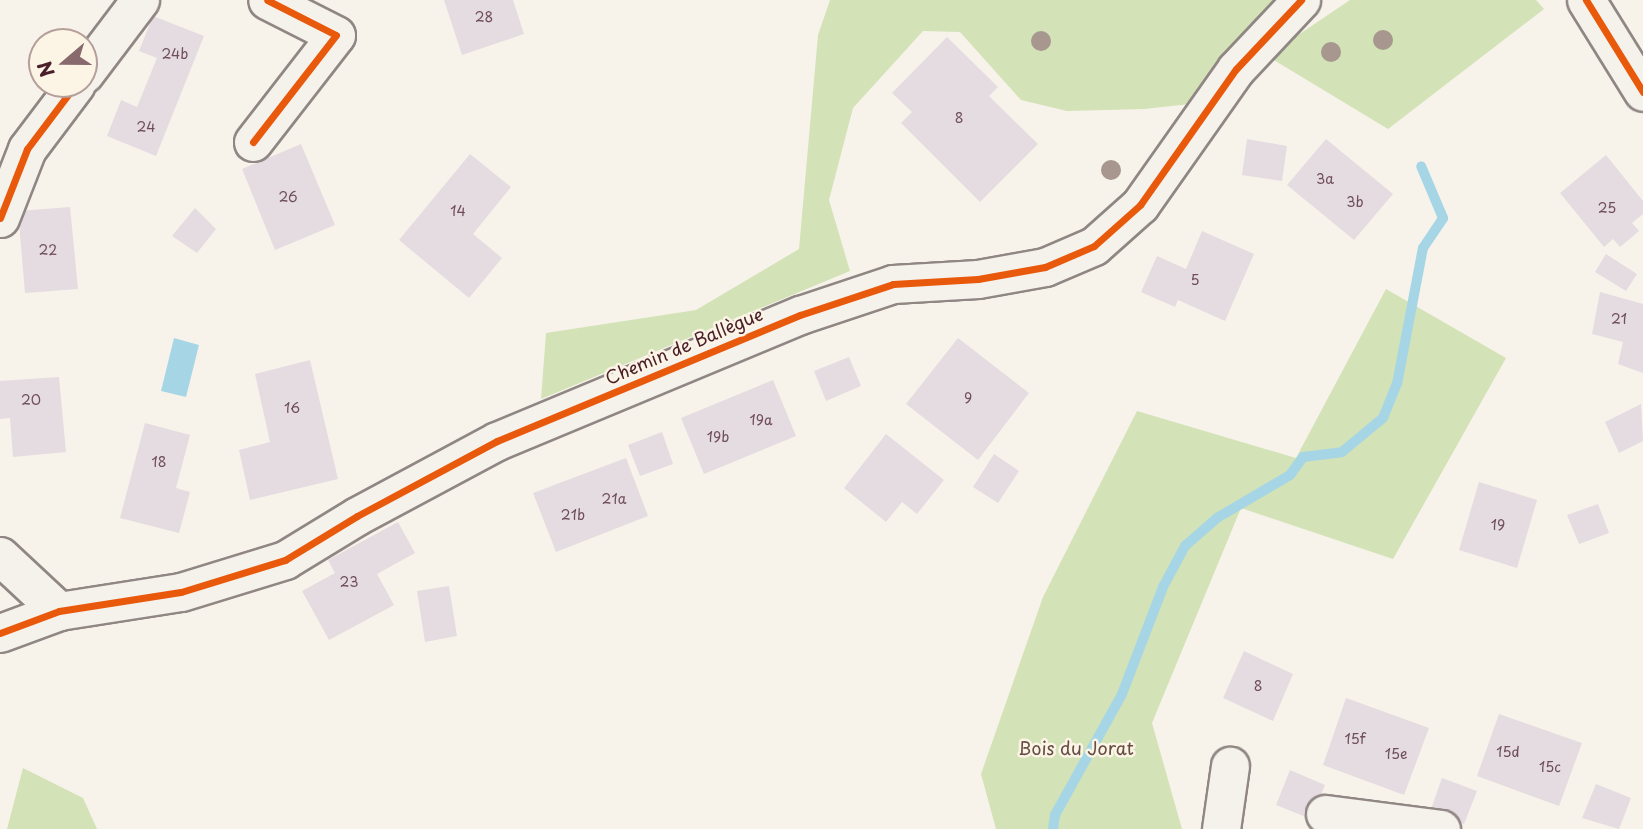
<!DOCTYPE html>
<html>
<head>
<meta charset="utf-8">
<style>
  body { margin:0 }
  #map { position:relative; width:1643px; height:829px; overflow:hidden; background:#f7f3ea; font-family:"Playpen Sans",sans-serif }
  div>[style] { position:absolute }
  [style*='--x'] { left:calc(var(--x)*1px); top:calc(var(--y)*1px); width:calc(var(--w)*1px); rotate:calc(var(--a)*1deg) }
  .green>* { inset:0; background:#d3e2b7 }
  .water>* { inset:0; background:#a6d6e6 }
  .stream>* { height:10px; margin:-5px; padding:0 5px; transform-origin:5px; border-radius:5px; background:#a6d6e6 }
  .building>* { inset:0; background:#e4dce1 }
  .roads { filter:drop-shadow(2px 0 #908684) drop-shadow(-2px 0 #908684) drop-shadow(0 2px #908684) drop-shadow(0 -2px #908684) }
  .minor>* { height:37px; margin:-18.5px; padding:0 18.5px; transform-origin:18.5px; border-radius:18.5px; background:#f5f2ec }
  .cycleway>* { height:7px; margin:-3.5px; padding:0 3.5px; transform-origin:3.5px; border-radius:3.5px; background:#e8590c }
  .trees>* { width:20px; height:20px; margin:-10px; border-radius:50%; background:#a7978f }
  span { translate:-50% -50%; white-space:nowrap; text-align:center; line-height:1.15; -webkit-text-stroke:5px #fcf5e5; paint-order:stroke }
  .number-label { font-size:14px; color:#704e58 }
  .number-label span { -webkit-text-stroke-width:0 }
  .street-label { font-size:18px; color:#4a1f2b }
  .park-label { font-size:18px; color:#654c44 }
  .north { position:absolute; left:28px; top:28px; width:70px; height:70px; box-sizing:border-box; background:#fcf5e5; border:2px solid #b59f9b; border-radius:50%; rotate:250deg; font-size:19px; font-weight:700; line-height:28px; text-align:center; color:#4a1f2b }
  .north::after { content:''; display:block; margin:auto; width:24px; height:32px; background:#87696e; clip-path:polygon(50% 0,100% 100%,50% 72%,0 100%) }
</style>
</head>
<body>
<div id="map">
  <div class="green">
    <div style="clip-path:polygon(830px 0,1284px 0,1190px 104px,1144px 109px,1067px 111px,1021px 100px,960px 32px,923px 31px,853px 108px,829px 200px,850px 271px,541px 399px,546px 333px,696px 310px,799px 249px,818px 35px)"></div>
    <div style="clip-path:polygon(1350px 0,1536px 0,1544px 9px,1388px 129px,1267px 56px)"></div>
    <div style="clip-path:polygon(1386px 289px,1506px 358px,1393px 559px,1241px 508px,1152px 723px,1182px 829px,996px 829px,981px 774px,1043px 597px,1137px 411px,1296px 458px)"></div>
    <div style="clip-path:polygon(23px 768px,83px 798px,97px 829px,7px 829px)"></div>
  </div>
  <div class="water">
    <div style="clip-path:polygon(174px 338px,199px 345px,186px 397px,161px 391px)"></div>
  </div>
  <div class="stream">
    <div style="--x:1053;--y:829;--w:14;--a:-82"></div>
    <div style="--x:1055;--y:815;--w:138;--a:-61"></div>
    <div style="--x:1122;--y:694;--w:115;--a:-69"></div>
    <div style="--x:1163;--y:587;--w:47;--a:-61.8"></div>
    <div style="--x:1185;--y:546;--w:43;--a:-41.2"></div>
    <div style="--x:1217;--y:518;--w:85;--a:-30.5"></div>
    <div style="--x:1290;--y:475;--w:22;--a:-54"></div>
    <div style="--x:1303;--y:457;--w:39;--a:-7"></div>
    <div style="--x:1342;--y:452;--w:53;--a:-39.7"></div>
    <div style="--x:1383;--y:418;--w:37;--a:-68"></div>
    <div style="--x:1397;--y:384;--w:138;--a:-79.2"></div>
    <div style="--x:1423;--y:248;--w:36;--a:-56"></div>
    <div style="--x:1443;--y:218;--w:56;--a:-112.9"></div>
  </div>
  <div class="building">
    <div style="clip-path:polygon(444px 0,513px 0,524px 34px,462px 55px)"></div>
    <div style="clip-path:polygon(153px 16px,204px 36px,156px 156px,107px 136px,121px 100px,137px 107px,157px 58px,139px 51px)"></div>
    <div style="clip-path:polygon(947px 37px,998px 87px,989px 96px,1038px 144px,980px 202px,901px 123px,912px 112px,892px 93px)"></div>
    <div style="clip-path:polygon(1247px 139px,1287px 146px,1282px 181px,1242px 175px)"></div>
    <div style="clip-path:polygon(1326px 139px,1393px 194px,1354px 240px,1287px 185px)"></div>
    <div style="clip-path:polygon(301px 144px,335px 225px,275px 250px,242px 169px)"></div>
    <div style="clip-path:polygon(470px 154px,511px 187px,473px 234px,502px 258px,469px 298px,399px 240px)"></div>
    <div style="clip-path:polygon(1606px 155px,1643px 201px,1643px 214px,1632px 223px,1639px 231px,1620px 247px,1613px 239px,1604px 247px,1560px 193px)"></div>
    <div style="clip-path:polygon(70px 207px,78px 289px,25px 293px,18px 211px)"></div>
    <div style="clip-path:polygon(195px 208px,216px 229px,197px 253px,172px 236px)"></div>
    <div style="clip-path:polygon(1202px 231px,1254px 254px,1225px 321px,1178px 300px,1175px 307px,1141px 292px,1157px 256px,1186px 269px)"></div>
    <div style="clip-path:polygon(1606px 254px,1637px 274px,1626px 291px,1595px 272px)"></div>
    <div style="clip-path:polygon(1600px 292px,1643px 304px,1643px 373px,1618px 364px,1623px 342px,1592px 334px)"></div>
    <div style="clip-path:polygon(958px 338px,1029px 393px,978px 460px,906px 404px)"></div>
    <div style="clip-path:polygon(849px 357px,861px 386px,826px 401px,814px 371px)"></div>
    <div style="clip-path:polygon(310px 360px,338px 479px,250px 500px,239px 450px,270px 442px,255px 374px)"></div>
    <div style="clip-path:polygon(59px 377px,66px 452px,13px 457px,10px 418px,0 419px,0 381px)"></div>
    <div style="clip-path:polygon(773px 380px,796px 436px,704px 474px,681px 418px)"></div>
    <div style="clip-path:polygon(1641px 404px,1643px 441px,1619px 453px,1605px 422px)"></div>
    <div style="clip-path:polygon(145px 423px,190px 435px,176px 488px,190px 492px,179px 533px,120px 518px)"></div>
    <div style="clip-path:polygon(662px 432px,673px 464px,640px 476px,628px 445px)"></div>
    <div style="clip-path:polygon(886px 434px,944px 480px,917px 514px,902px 502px,886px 522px,844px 488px)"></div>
    <div style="clip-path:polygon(994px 454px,1019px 471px,998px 503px,973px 487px)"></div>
    <div style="clip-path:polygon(626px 458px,648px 516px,556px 552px,533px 493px)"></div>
    <div style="clip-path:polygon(1479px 482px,1537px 500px,1517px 568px,1459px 550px)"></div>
    <div style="clip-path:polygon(1598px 504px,1609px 533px,1579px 544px,1567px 515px)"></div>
    <div style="clip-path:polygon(398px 522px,415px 553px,377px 574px,394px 605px,329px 640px,302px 591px,335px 573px,328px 560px)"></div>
    <div style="clip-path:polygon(449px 586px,457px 636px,425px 642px,417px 591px)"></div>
    <div style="clip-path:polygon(1244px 651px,1293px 674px,1273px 721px,1223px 698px)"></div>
    <div style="clip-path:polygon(1346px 698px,1429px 728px,1404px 795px,1323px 765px)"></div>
    <div style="clip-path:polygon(1499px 714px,1582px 743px,1559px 806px,1477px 776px)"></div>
    <div style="clip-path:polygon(1290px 770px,1325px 785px,1311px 819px,1276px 805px)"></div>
    <div style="clip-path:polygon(1442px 778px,1477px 791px,1464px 824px,1430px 812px)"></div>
    <div style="clip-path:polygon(1596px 784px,1631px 798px,1619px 829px,1582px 818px)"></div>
  </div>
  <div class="roads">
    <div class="minor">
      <div style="--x:1586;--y:0;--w:108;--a:58.2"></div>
      <div style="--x:84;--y:74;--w:93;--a:-52.9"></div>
      <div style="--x:253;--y:142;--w:135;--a:-52.2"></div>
      <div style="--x:336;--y:35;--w:77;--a:-153.1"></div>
      <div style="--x:0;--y:218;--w:74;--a:-68.6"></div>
      <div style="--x:27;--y:149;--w:81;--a:-53"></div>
      <div style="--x:0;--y:556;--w:81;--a:43"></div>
      <div style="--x:0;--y:633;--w:63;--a:-20.4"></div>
      <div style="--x:59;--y:611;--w:123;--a:-8.9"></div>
      <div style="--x:181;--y:592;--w:109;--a:-17.1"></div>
      <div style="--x:285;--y:560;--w:84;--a:-31.4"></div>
      <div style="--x:357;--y:516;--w:159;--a:-28.2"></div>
      <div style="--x:497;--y:441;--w:328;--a:-22.6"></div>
      <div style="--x:800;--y:315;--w:98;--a:-18.4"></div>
      <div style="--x:893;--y:284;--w:85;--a:-3.4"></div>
      <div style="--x:978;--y:279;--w:68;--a:-10.2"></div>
      <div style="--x:1045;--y:267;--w:53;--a:-23.2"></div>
      <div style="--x:1094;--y:246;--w:62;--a:-41.7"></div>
      <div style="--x:1140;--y:205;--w:166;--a:-54.8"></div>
      <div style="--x:1236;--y:69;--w:95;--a:-46.7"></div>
      <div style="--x:1325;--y:814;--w:117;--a:7.4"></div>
      <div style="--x:1221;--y:829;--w:64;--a:-81.9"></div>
    </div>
  </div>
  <div class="cycleway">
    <div style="--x:1586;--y:0;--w:108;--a:58.2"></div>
    <div style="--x:253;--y:142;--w:135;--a:-52.2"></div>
    <div style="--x:336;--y:35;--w:77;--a:-153.1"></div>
    <div style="--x:0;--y:218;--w:74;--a:-68.6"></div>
    <div style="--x:27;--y:149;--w:81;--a:-53"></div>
    <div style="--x:0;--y:633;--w:63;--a:-20.4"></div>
    <div style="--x:59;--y:611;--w:123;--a:-8.9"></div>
    <div style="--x:181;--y:592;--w:109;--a:-17.1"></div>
    <div style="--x:285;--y:560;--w:84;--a:-31.4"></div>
    <div style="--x:357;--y:516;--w:159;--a:-28.2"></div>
    <div style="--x:497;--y:441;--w:328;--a:-22.6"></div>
    <div style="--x:800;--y:315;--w:98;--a:-18.4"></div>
    <div style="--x:893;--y:284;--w:85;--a:-3.4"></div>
    <div style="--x:978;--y:279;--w:68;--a:-10.2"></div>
    <div style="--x:1045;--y:267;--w:53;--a:-23.2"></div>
    <div style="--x:1094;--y:246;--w:62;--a:-41.7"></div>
    <div style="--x:1140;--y:205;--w:166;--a:-54.8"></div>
    <div style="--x:1236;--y:69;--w:95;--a:-46.7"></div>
  </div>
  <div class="trees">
    <div style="left:1383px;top:40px"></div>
    <div style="left:1041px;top:41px"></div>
    <div style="left:1331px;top:52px"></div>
    <div style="left:1111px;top:170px"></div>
  </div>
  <div class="number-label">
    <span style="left:484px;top:17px">28</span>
    <span style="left:175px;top:54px">24b</span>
    <span style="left:959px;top:118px">8</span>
    <span style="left:146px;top:127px">24</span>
    <span style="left:1325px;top:179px">3a</span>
    <span style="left:288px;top:197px">26</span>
    <span style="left:1355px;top:202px">3b</span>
    <span style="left:1607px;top:208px">25</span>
    <span style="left:458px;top:211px">14</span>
    <span style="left:48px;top:250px">22</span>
    <span style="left:1195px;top:280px">5</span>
    <span style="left:1619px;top:319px">21</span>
    <span style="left:968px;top:398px">9</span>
    <span style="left:31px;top:400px">20</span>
    <span style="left:292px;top:408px">16</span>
    <span style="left:761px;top:420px">19a</span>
    <span style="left:718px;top:437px">19b</span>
    <span style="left:159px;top:462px">18</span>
    <span style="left:614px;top:499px">21a</span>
    <span style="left:573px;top:515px">21b</span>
    <span style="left:1498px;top:525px">19</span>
    <span style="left:349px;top:582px">23</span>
    <span style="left:1258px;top:686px">8</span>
    <span style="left:1355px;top:739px">15f</span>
    <span style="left:1508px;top:752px">15d</span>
    <span style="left:1396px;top:754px">15e</span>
    <span style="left:1550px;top:767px">15c</span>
  </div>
  <div class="street-label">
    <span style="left:684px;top:346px;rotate:-23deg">Chemin de Ballègue</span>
  </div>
  <div class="park-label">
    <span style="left:1076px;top:748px">Bois du Jorat</span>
  </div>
  <div class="north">N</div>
</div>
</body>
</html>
